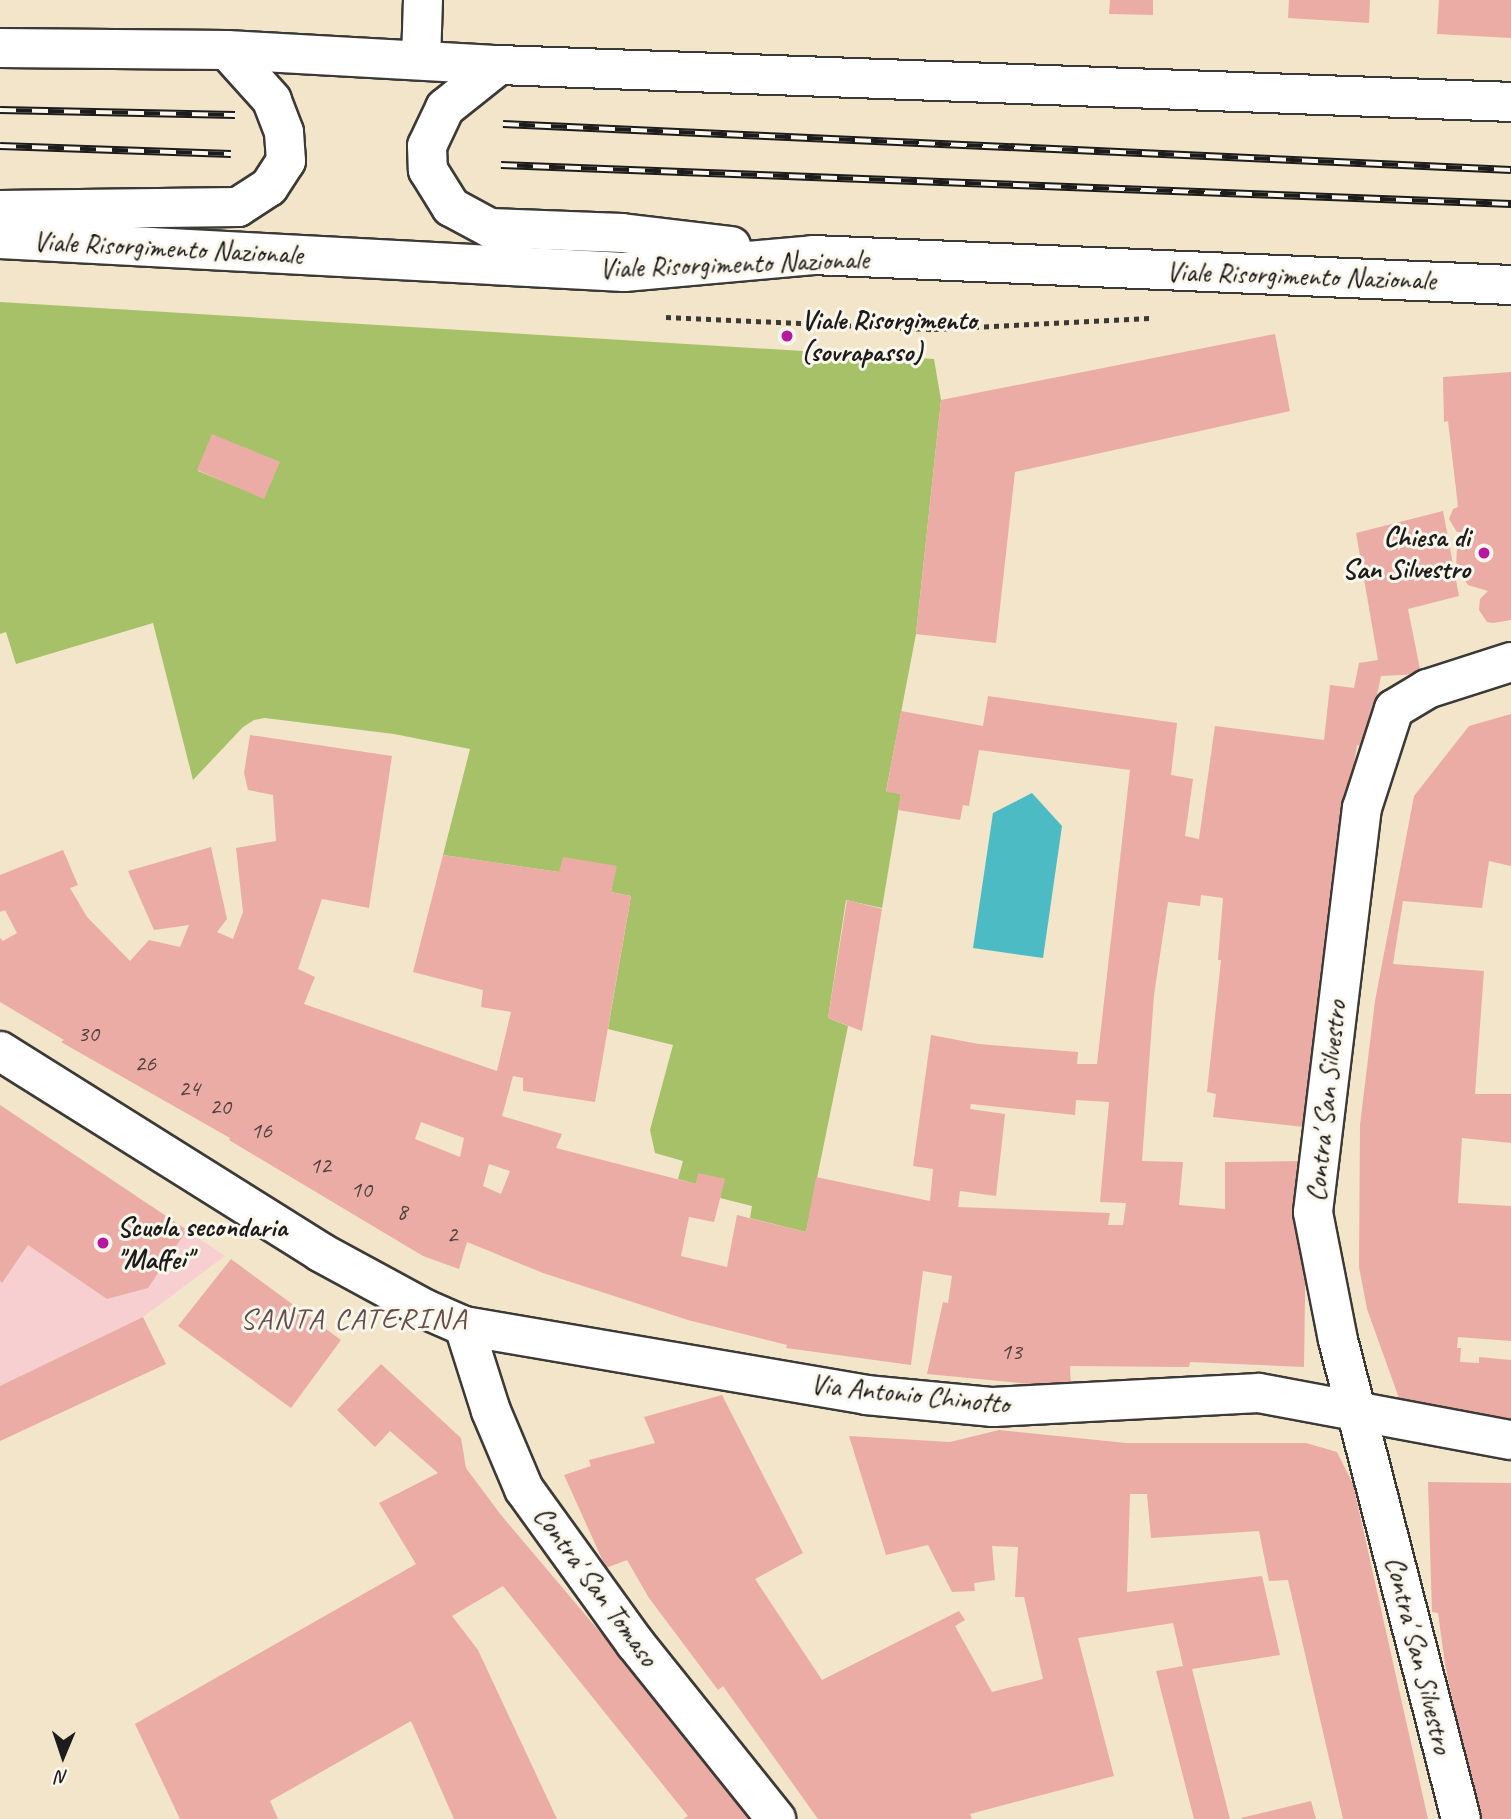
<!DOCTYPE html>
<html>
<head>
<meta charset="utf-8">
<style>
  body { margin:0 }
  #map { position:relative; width:1511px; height:1819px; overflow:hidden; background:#f2e5ca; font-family:Caveat,sans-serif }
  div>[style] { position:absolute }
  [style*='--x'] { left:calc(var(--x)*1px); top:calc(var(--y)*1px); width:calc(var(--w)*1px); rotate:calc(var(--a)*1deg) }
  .built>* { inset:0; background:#f7cfd1 }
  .green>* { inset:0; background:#a6c168 }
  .water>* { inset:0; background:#4cbbc3 }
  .building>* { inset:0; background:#ebaca6 }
  .path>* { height:4.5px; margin-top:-2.25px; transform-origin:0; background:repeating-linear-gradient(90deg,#3c3a36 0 5px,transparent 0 10px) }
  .roads { filter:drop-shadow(2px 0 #3c3a36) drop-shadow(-2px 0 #3c3a36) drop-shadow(0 2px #3c3a36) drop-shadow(0 -2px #3c3a36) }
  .minor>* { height:38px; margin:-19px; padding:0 19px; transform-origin:19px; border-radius:19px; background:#fff }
  .major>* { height:38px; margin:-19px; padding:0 19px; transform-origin:19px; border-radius:19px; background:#fff }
  .rail>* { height:8px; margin-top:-4px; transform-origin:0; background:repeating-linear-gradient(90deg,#fbf7ec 0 16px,#1c1c1c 0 32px); box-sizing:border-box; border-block:2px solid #1c1c1c }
  .dots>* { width:19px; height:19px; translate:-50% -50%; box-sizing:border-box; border:4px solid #fbf7ec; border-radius:50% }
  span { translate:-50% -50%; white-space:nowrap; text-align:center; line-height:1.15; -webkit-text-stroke:6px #fbf7ec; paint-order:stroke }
  .number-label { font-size:24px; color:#50403e }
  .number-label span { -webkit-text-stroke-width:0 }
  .street-label { font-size:28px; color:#1c1c1c }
  .poi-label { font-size:28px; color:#1c1c1c; font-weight:700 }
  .left { translate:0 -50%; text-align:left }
  .right { translate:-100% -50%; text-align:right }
  .neighbourhood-label { font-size:30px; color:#644e4c; letter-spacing:2px }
  .north { position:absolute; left:28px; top:1721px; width:70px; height:70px; -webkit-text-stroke:5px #fbf7ec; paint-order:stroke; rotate:182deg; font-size:19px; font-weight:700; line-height:28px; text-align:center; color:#1c1c1c }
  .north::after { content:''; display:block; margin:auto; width:24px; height:32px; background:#1c1c1c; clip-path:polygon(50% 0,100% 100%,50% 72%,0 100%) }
</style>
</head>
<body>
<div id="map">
  <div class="built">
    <div style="clip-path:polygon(0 1105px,225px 1256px,143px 1317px,0 1386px)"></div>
  </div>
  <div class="green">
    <div style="clip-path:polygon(evenodd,0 302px,934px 359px,941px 400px,916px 634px,886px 791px,901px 794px,882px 908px,846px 900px,828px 1018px,848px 1026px,806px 1232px,750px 1218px,752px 1206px,720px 1198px,724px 1179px,699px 1174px,696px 1184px,678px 1179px,683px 1161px,655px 1153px,650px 1130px,673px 1045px,608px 1029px,631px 896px,611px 892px,616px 866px,559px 872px,443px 855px,470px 749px,394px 734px,265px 718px,254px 720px,243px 727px,193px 780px,153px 623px,16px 664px,6px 632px,0 634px,0 302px,212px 435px,279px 462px,264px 498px,198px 471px,212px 435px)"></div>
  </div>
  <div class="water">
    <div style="clip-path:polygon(1032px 793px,1062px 826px,1043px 958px,973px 948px,993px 813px)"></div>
  </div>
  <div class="building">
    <div style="clip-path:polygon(1110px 0,1153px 0,1153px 15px,1109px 14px)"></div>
    <div style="clip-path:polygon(1289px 0,1370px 0,1369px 23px,1288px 18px)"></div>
    <div style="clip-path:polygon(1439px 0,1511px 0,1511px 38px,1437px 34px)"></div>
    <div style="clip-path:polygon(1275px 334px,1290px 411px,1015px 472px,996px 643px,916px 634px,941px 400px)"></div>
    <div style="clip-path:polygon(1511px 372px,1511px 620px,1493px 623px,1487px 622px,1479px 610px,1480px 599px,1488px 591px,1468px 585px,1456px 568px,1457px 548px,1470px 532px,1457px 532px,1449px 519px,1453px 509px,1458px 507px,1448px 421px,1444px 422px,1443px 377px)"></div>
    <div style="clip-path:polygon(212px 434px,280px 462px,264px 499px,197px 470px)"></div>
    <div style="clip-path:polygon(evenodd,1443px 511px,1459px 596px,1408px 609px,1421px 674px,1381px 676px,1366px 747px,1357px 745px,1322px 971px,1304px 1127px,1213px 1117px,1216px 1094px,1207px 1092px,1221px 960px,1218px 960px,1223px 898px,1201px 895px,1200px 906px,1168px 902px,1154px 995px,1142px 1161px,1183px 1162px,1179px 1205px,1225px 1209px,1225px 1162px,1307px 1161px,1304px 1367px,1190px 1362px,1189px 1367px,1070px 1366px,1071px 1388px,927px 1374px,943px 1302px,948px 1303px,952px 1276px,923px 1271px,911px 1365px,786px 1348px,787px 1345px,688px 1320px,543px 1273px,467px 1242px,459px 1269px,423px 1256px,229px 1140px,230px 1138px,61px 1042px,64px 1040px,0 1002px,0 938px,3px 941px,17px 933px,5px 910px,0 912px,0 875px,63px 850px,78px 885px,70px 888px,87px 917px,130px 961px,149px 940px,180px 947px,189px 925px,154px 930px,128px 871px,211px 847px,227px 919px,217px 932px,233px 939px,243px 912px,236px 848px,276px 841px,273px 795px,248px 790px,244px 773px,250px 735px,392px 756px,369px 908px,322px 899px,298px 969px,315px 977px,304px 1004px,497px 1071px,511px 1012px,481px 1007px,483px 990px,413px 972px,443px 855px,559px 872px,563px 857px,617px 866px,611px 892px,631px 896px,595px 1102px,523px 1091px,523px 1078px,513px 1076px,502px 1116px,562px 1134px,556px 1148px,696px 1184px,698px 1173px,725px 1179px,714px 1222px,689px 1217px,681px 1256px,727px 1267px,737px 1215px,806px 1232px,816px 1177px,930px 1201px,933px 1169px,913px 1166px,931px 1035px,979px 1044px,1078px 1052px,1077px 1064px,1097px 1064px,1130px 770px,979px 750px,969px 806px,963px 805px,960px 820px,898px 810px,901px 794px,886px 792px,901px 711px,983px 726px,988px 696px,1177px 723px,1171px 775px,1193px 779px,1185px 836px,1199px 839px,1215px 726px,1324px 740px,1330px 685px,1354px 688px,1359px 663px,1378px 660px,1356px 533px,1443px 511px,1076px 1100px,1109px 1102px,1100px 1202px,1126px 1203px,1123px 1225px,1108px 1225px,1110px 1213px,958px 1207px,960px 1191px,996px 1196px,1005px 1114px,970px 1109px,971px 1104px,1075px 1115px,1076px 1100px,1443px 511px,421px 1122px,464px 1138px,460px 1157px,415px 1139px,421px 1122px,1443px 511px,489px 1164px,510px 1171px,501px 1194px,483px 1186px,489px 1164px)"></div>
    <div style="clip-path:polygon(1511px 714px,1511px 866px,1489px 861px,1482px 908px,1403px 901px,1393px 964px,1484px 971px,1475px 1094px,1511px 1094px,1511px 1143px,1462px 1138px,1458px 1203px,1511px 1206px,1511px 1341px,1458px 1337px,1457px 1348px,1461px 1348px,1460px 1362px,1479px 1363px,1479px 1357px,1511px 1360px,1511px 1421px,1404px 1412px,1367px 1309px,1359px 1267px,1360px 1125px,1375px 1001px,1414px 796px,1469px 726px)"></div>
    <div style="clip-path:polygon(847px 900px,882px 909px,862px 1031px,828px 1018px)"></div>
    <div style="clip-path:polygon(0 1105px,187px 1230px,148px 1288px,107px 1299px,28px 1245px,2px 1283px,0 1281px)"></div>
    <div style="clip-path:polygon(231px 1259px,341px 1340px,291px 1408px,178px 1326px)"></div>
    <div style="clip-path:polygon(143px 1317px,166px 1364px,0 1441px,0 1386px)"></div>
    <div style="clip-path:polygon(381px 1364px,461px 1438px,466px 1468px,501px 1515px,758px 1819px,683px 1819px,688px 1816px,503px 1586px,452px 1616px,478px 1650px,557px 1819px,454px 1819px,411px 1721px,270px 1801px,278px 1819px,180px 1819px,135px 1724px,416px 1564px,379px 1503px,438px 1473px,390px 1431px,375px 1447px,337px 1410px)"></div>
    <div style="clip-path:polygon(722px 1395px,803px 1553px,755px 1579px,822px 1680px,959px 1611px,965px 1620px,955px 1626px,992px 1692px,1043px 1679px,1024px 1597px,1015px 1597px,1018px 1547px,992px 1546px,995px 1580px,974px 1583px,975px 1591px,952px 1592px,928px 1545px,886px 1555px,849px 1436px,950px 1442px,999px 1430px,1126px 1443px,1306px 1443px,1337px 1452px,1353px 1484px,1428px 1819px,1343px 1819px,1288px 1580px,1269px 1581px,1259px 1531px,1151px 1538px,1147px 1494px,1130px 1494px,1127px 1592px,1262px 1576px,1280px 1655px,1192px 1669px,1230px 1819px,1194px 1819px,1156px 1671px,1183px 1666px,1173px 1623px,1078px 1638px,1114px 1776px,970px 1814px,972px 1819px,818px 1819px,723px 1686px,718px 1690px,649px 1598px,627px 1560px,606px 1568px,564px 1475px,591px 1466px,589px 1460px,655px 1443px,644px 1417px)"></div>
    <div style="clip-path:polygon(1428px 1482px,1511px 1483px,1511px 1819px,1477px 1819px,1445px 1664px,1438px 1613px,1432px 1612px)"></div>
    <div style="clip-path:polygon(1311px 1801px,1316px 1819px,1242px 1819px,1241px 1818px)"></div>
  </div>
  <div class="path">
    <div style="--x:666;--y:317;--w:268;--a:2.6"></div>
    <div style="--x:934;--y:329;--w:216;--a:-2.9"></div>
  </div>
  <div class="roads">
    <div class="minor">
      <div style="--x:421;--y:60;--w:60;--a:-88.1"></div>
      <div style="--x:0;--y:1051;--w:378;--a:32.1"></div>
      <div style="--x:320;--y:1252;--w:119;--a:28.5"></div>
      <div style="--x:425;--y:1309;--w:43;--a:23.6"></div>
      <div style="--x:464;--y:1326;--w:408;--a:9.7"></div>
      <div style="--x:866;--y:1395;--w:128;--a:5.4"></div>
      <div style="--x:993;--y:1407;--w:266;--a:-3"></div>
      <div style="--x:1259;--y:1393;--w:256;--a:10.6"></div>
      <div style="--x:464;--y:1326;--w:89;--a:72.4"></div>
      <div style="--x:491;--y:1411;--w:85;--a:67.1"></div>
      <div style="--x:524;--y:1489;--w:190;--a:54.2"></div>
      <div style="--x:635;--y:1643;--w:226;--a:51.3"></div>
      <div style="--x:1461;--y:1819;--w:495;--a:-104.4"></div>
      <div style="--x:1338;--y:1340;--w:130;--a:-101.1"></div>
      <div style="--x:1313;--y:1212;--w:407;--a:-83.1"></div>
      <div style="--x:1362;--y:808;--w:104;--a:-72.1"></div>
      <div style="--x:1394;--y:709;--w:39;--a:-31"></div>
      <div style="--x:1427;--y:689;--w:88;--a:-17.8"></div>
    </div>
    <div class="major">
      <div style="--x:0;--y:48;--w:227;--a:0.5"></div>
      <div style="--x:227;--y:50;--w:272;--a:3.2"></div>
      <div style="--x:499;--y:65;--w:1013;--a:2.09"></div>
      <div style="--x:499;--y:65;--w:69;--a:141.5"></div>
      <div style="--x:445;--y:108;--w:42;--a:115.3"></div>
      <div style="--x:427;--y:146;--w:24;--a:88"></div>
      <div style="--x:428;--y:170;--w:44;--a:58.1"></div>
      <div style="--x:451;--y:207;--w:44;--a:28.3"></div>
      <div style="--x:490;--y:228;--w:132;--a:2.2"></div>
      <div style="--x:622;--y:233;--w:110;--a:6.8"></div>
      <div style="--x:0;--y:210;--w:238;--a:-0.7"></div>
      <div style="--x:238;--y:207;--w:37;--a:-33"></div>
      <div style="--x:269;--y:187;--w:31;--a:-57"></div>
      <div style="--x:286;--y:161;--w:29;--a:-94"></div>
      <div style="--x:284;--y:132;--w:34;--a:-111"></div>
      <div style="--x:272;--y:100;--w:67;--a:-132"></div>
      <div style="--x:0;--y:239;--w:625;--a:3.03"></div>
      <div style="--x:624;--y:272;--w:190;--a:-5.1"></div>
      <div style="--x:813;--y:255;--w:699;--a:2.46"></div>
    </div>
  </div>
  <div class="rail">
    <div style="--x:0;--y:110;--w:235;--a:1.2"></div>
    <div style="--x:503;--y:124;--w:1009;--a:2.61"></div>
    <div style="--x:0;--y:146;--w:231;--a:2"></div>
    <div style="--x:501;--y:165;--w:1011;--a:2.21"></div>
  </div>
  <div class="dots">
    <div style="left:787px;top:336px;background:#b5179e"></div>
    <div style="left:1484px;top:553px;background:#b5179e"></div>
    <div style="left:103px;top:1243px;background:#b5179e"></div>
  </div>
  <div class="number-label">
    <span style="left:88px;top:1034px">30</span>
    <span style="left:145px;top:1064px">26</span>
    <span style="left:189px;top:1089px">24</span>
    <span style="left:220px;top:1107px">20</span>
    <span style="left:261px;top:1131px">16</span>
    <span style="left:320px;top:1166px">12</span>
    <span style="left:361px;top:1190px">10</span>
    <span style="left:402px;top:1212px">8</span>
    <span style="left:452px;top:1235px">2</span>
    <span style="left:1011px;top:1352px">13</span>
  </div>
  <div class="street-label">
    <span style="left:168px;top:248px;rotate:3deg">Viale Risorgimento Nazionale</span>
    <span style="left:734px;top:264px;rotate:-2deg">Viale Risorgimento Nazionale</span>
    <span style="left:1301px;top:276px;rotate:2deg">Viale Risorgimento Nazionale</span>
    <span style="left:1326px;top:1101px;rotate:-84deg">Contra' San Silvestro</span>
    <span style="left:910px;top:1394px;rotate:6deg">Via Antonio Chinotto</span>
    <span style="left:596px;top:1586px;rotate:54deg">Contra' San Tomaso</span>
    <span style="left:1419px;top:1655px;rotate:76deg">Contra' San Silvestro</span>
  </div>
  <div class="poi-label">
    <span class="left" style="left:801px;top:336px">Viale Risorgimento<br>(sovrapasso)</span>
    <span class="right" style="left:1470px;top:553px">Chiesa di<br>San Silvestro</span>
    <span class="left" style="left:117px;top:1243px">Scuola secondaria<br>"Maffei"</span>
  </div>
  <div class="neighbourhood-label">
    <span style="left:354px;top:1318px">SANTA CATERINA</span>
  </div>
  <div class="north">N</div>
</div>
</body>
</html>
